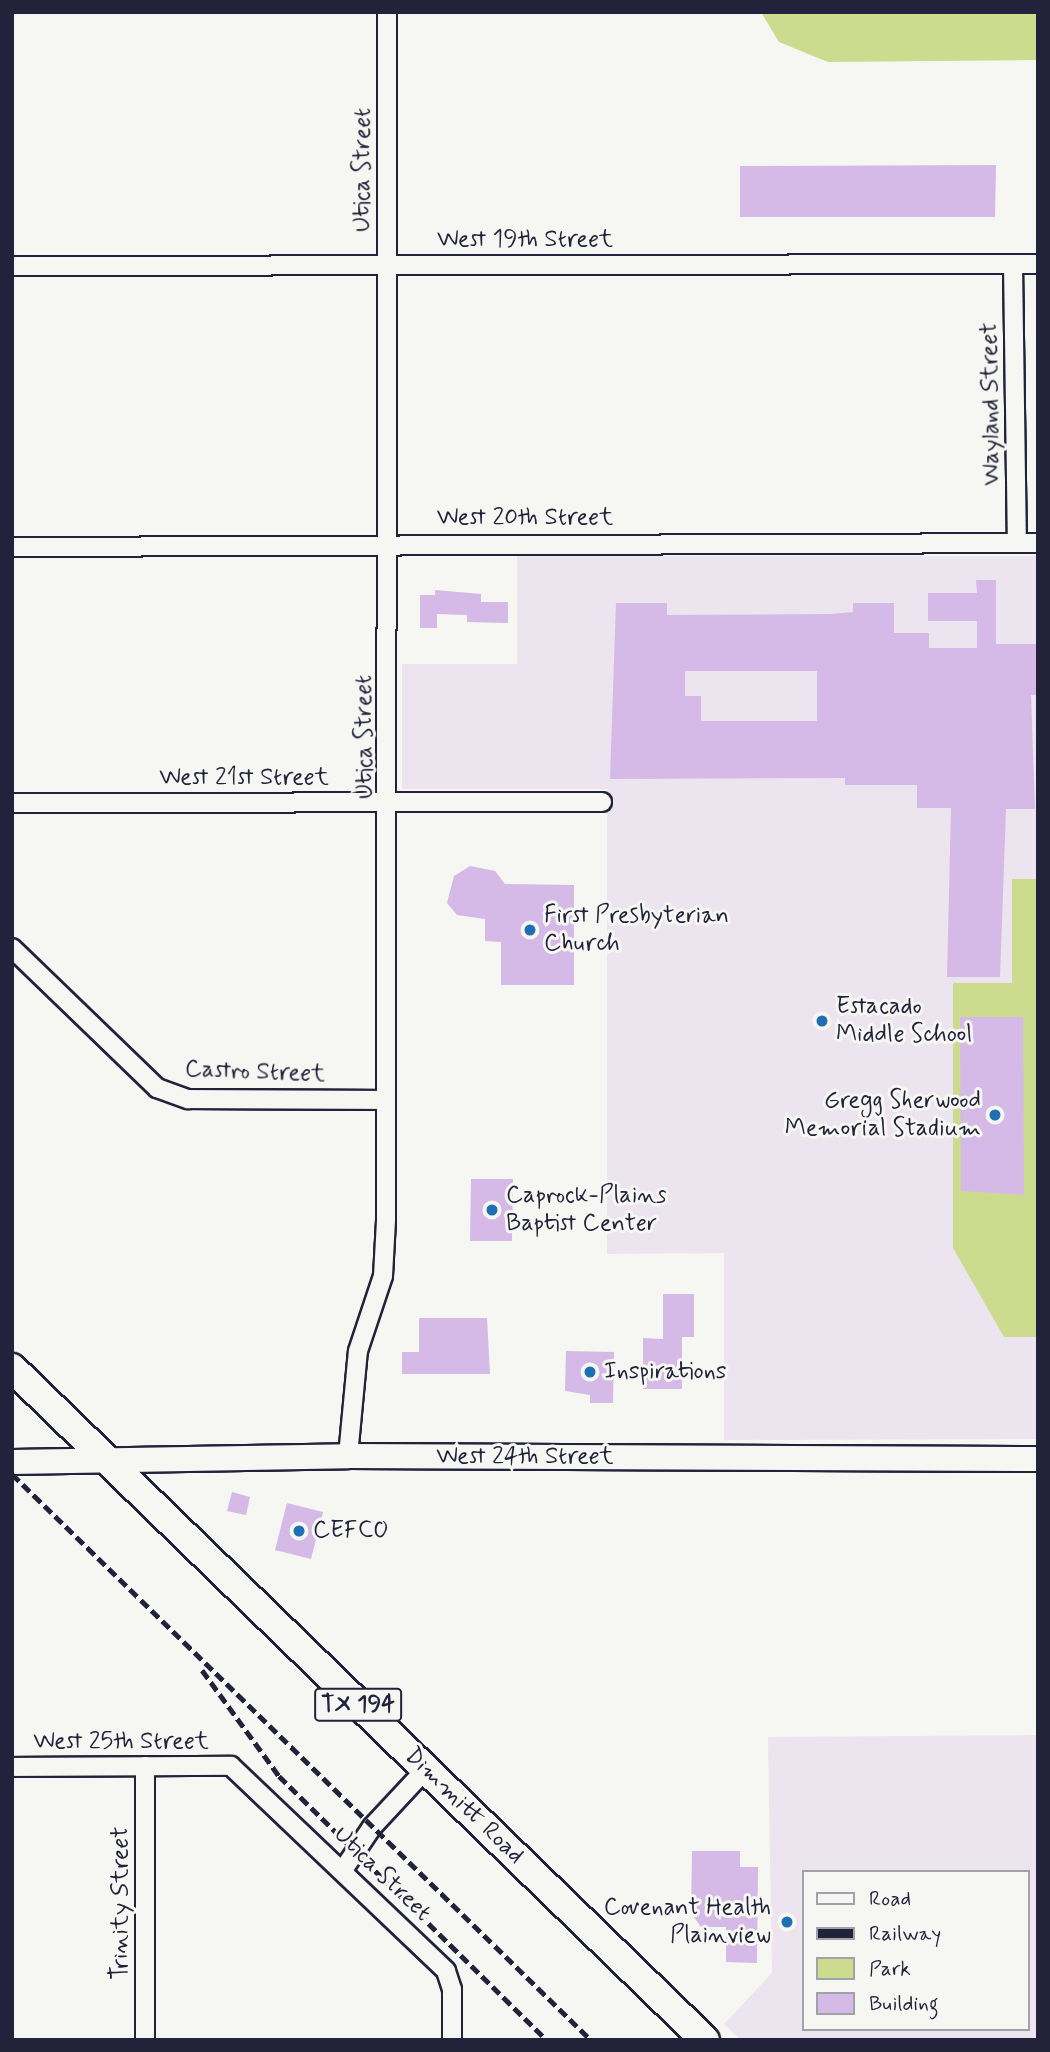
<!DOCTYPE html>
<html>
<head>
<meta charset="utf-8">
<style>
  body { margin:0 }
  #map { position:relative; width:1050px; height:2052px; overflow:hidden; background:#f6f6f2; font-family:Mynerve,sans-serif }
  div>[style] { position:absolute }
  [style*='--x'] { left:calc(var(--x)*1px); top:calc(var(--y)*1px); width:calc(var(--w)*1px); rotate:calc(var(--a)*1deg) }
  .built>* { inset:0; background:#ece4ee }
  .green>* { inset:0; background:#cddb8e }
  .building>* { inset:0; background:#d5b9e6 }
  .roads { filter:drop-shadow(2px 0 #22223b) drop-shadow(-2px 0 #22223b) drop-shadow(0 2px #22223b) drop-shadow(0 -2px #22223b) }
  .minor>* { height:18px; margin:-9px; padding:0 9px; transform-origin:9px; border-radius:9px; background:#f6f6f2 }
  .secondary>* { height:24px; margin:-12px; padding:0 12px; transform-origin:12px; border-radius:12px; background:#f6f6f2 }
  .primary>* { height:28px; margin:-14px; padding:0 14px; transform-origin:14px; border-radius:14px; background:#f6f6f2 }
  .rail>* { height:5px; margin-top:-2.5px; transform-origin:0; background:repeating-linear-gradient(90deg,#22223b 0 10px,transparent 0 15px) }
  .dots>* { width:19px; height:19px; translate:-50% -50%; box-sizing:border-box; border:4px solid #f6f6f2; border-radius:50% }
  span { translate:-50% -50%; white-space:nowrap; text-align:center; line-height:1.15; -webkit-text-stroke:6px #f6f6f2; paint-order:stroke }
  .shield-label span { padding:2px 5px; background:#f6f6f2; border:2px solid; border-radius:5px; -webkit-text-stroke-width:0 }
  .shield-label { font-size:23px; color:#22223b; font-weight:700 }
  .street-label { font-size:24px; color:#22223b }
  .poi-label { font-size:24px; color:#22223b }
  .left { translate:0 -50%; text-align:left }
  .right { translate:-100% -50%; text-align:right }
  .frame { position:absolute; inset:0; border:14px solid #22223b; pointer-events:none }
  .legend { position:absolute; left:802px; top:1870px; width:228px; height:161px; box-sizing:border-box; background:#f6f6f2; border:2px solid #a1a1a9; margin:0; padding:9px 12px; list-style:none; font-size:21px; color:#22223b }
  .legend li { display:flex; align-items:center; gap:14px; height:35px }
  .legend b { width:35px; border:2px solid #a1a1a9 }
</style>
</head>
<body>
<div id="map">
  <div class="built">
    <div style="clip-path:polygon(517px 556px,1038px 556px,1038px 1439px,724px 1440px,724px 1253px,607px 1254px,607px 789px,402px 789px,402px 664px,517px 664px)"></div>
    <div style="clip-path:polygon(evenodd,1038px 1735px,1038px 2040px,741px 2040px,724px 2024px,772px 1973px,768px 1737px,1038px 1735px,803px 1872px,1027px 1872px,1027px 2029px,803px 2029px,803px 1872px)"></div>
  </div>
  <div class="green">
    <div style="clip-path:polygon(761px 12px,1038px 12px,1038px 60px,828px 62px,779px 42px)"></div>
    <div style="clip-path:polygon(1012px 879px,1038px 879px,1038px 1337px,1004px 1337px,953px 1248px,953px 983px,1012px 983px)"></div>
  </div>
  <div class="building">
    <div style="clip-path:polygon(996px 165px,995px 217px,740px 217px,740px 166px)"></div>
    <div style="clip-path:polygon(evenodd,976px 580px,996px 580px,996px 644px,1038px 644px,1038px 695px,1031px 695px,1035px 809px,1006px 809px,1000px 977px,947px 977px,951px 808px,917px 808px,917px 785px,845px 785px,845px 778px,610px 779px,616px 603px,667px 603px,667px 615px,831px 614px,853px 612px,853px 603px,894px 603px,894px 633px,929px 633px,929px 648px,977px 648px,977px 621px,928px 621px,928px 593px,977px 593px,976px 580px,685px 671px,817px 671px,817px 721px,701px 721px,701px 696px,685px 696px,685px 671px)"></div>
    <div style="clip-path:polygon(435px 590px,481px 594px,481px 602px,508px 602px,508px 623px,467px 622px,467px 615px,437px 614px,437px 628px,420px 628px,420px 595px,435px 595px)"></div>
    <div style="clip-path:polygon(470px 866px,495px 871px,505px 884px,574px 885px,574px 985px,501px 985px,501px 942px,485px 941px,485px 919px,457px 915px,447px 903px,454px 876px)"></div>
    <div style="clip-path:polygon(960px 1017px,1023px 1017px,1024px 1195px,961px 1191px)"></div>
    <div style="clip-path:polygon(471px 1179px,513px 1179px,512px 1241px,470px 1241px)"></div>
    <div style="clip-path:polygon(663px 1294px,694px 1294px,694px 1337px,682px 1337px,682px 1389px,643px 1389px,643px 1338px,663px 1339px)"></div>
    <div style="clip-path:polygon(419px 1318px,487px 1318px,490px 1374px,402px 1374px,402px 1352px,419px 1352px)"></div>
    <div style="clip-path:polygon(566px 1351px,614px 1352px,613px 1403px,590px 1403px,590px 1395px,565px 1391px)"></div>
    <div style="clip-path:polygon(232px 1492px,250px 1497px,246px 1515px,227px 1511px)"></div>
    <div style="clip-path:polygon(287px 1503px,323px 1512px,311px 1559px,275px 1550px)"></div>
    <div style="clip-path:polygon(692px 1851px,740px 1851px,740px 1867px,758px 1867px,757px 1963px,726px 1962px,726px 1927px,701px 1927px,691px 1913px)"></div>
  </div>
  <div class="roads">
    <div class="minor">
      <div style="--x:1013;--y:264;--w:279;--a:89.2"></div>
      <div style="--x:12;--y:266;--w:1026;--a:-0.11"></div>
      <div style="--x:12;--y:547;--w:1026;--a:-0.22"></div>
      <div style="--x:12;--y:803;--w:590;--a:-0.1"></div>
      <div style="--x:12;--y:948;--w:202;--a:44"></div>
      <div style="--x:157;--y:1088;--w:33;--a:20"></div>
      <div style="--x:188;--y:1099;--w:198;--a:0.3"></div>
      <div style="--x:348;--y:1456;--w:105;--a:-84.6"></div>
      <div style="--x:358;--y:1351;--w:79;--a:-71.6"></div>
      <div style="--x:383;--y:1276;--w:56;--a:-86.9"></div>
      <div style="--x:386;--y:1220;--w:1208;--a:-89.95"></div>
      <div style="--x:145;--y:1766;--w:274;--a:90"></div>
      <div style="--x:12;--y:1767;--w:219;--a:-0.3"></div>
      <div style="--x:231;--y:1766;--w:297;--a:43.6"></div>
      <div style="--x:446;--y:1971;--w:19;--a:72"></div>
      <div style="--x:452;--y:1989;--w:51;--a:90"></div>
      <div style="--x:343;--y:1870;--w:52;--a:-56"></div>
      <div style="--x:372;--y:1827;--w:79;--a:-47"></div>
    </div>
    <div class="secondary">
      <div style="--x:12;--y:1462;--w:336;--a:-1"></div>
      <div style="--x:348;--y:1456;--w:690;--a:0.25"></div>
    </div>
    <div class="primary">
      <div style="--x:12;--y:1368;--w:965;--a:44.12"></div>
    </div>
  </div>
  <div class="rail">
    <div style="--x:12;--y:1474;--w:810;--a:44.35"></div>
    <div style="--x:202;--y:1670;--w:131;--a:54"></div>
    <div style="--x:279;--y:1776;--w:376;--a:44.6"></div>
  </div>
  <div class="dots">
    <div style="left:530px;top:930px;background:#1f6fb2"></div>
    <div style="left:822px;top:1021px;background:#1f6fb2"></div>
    <div style="left:995px;top:1115px;background:#1f6fb2"></div>
    <div style="left:492px;top:1210px;background:#1f6fb2"></div>
    <div style="left:590px;top:1372px;background:#1f6fb2"></div>
    <div style="left:299px;top:1531px;background:#1f6fb2"></div>
    <div style="left:787px;top:1922px;background:#1f6fb2"></div>
  </div>
  <div class="shield-label">
    <span style="left:358px;top:1705px">TX 194</span>
  </div>
  <div class="street-label">
    <span style="left:363px;top:170px;rotate:-90deg">Utica Street</span>
    <span style="left:525px;top:240px">West 19th Street</span>
    <span style="left:991px;top:404px;rotate:-91deg">Wayland Street</span>
    <span style="left:525px;top:518px">West 20th Street</span>
    <span style="left:365px;top:737px;rotate:-91deg">Utica Street</span>
    <span style="left:244px;top:778px">West 21st Street</span>
    <span style="left:255px;top:1072px;rotate:2deg">Castro Street</span>
    <span style="left:525px;top:1457px">West 24th Street</span>
    <span style="left:121px;top:1742px">West 25th Street</span>
    <span style="left:464px;top:1806px;rotate:44deg">Dimmitt Road</span>
    <span style="left:382px;top:1874px;rotate:44deg">Utica Street</span>
    <span style="left:121px;top:1903px;rotate:-90deg">Trinity Street</span>
  </div>
  <div class="poi-label">
    <span class="left" style="left:544px;top:930px">First Presbyterian<br>Church</span>
    <span class="left" style="left:836px;top:1021px">Estacado<br>Middle School</span>
    <span class="right" style="left:981px;top:1115px">Gregg Sherwood<br>Memorial Stadium</span>
    <span class="left" style="left:506px;top:1210px">Caprock-Plains<br>Baptist Center</span>
    <span class="left" style="left:604px;top:1372px">Inspirations</span>
    <span class="left" style="left:313px;top:1531px">CEFCO</span>
    <span class="right" style="left:771px;top:1922px">Covenant Health<br>Plainview</span>
  </div>
  <div class="frame"></div>
  <ul class="legend">
  <li><b style="height:9px;background:#f6f6f2"></b>Road</li>
  <li><b style="height:9px;background:#22223b"></b>Railway</li>
  <li><b style="height:19px;background:#cddb8e"></b>Park</li>
  <li><b style="height:19px;background:#d5b9e6"></b>Building</li>
  </ul>
</div>
</body>
</html>
